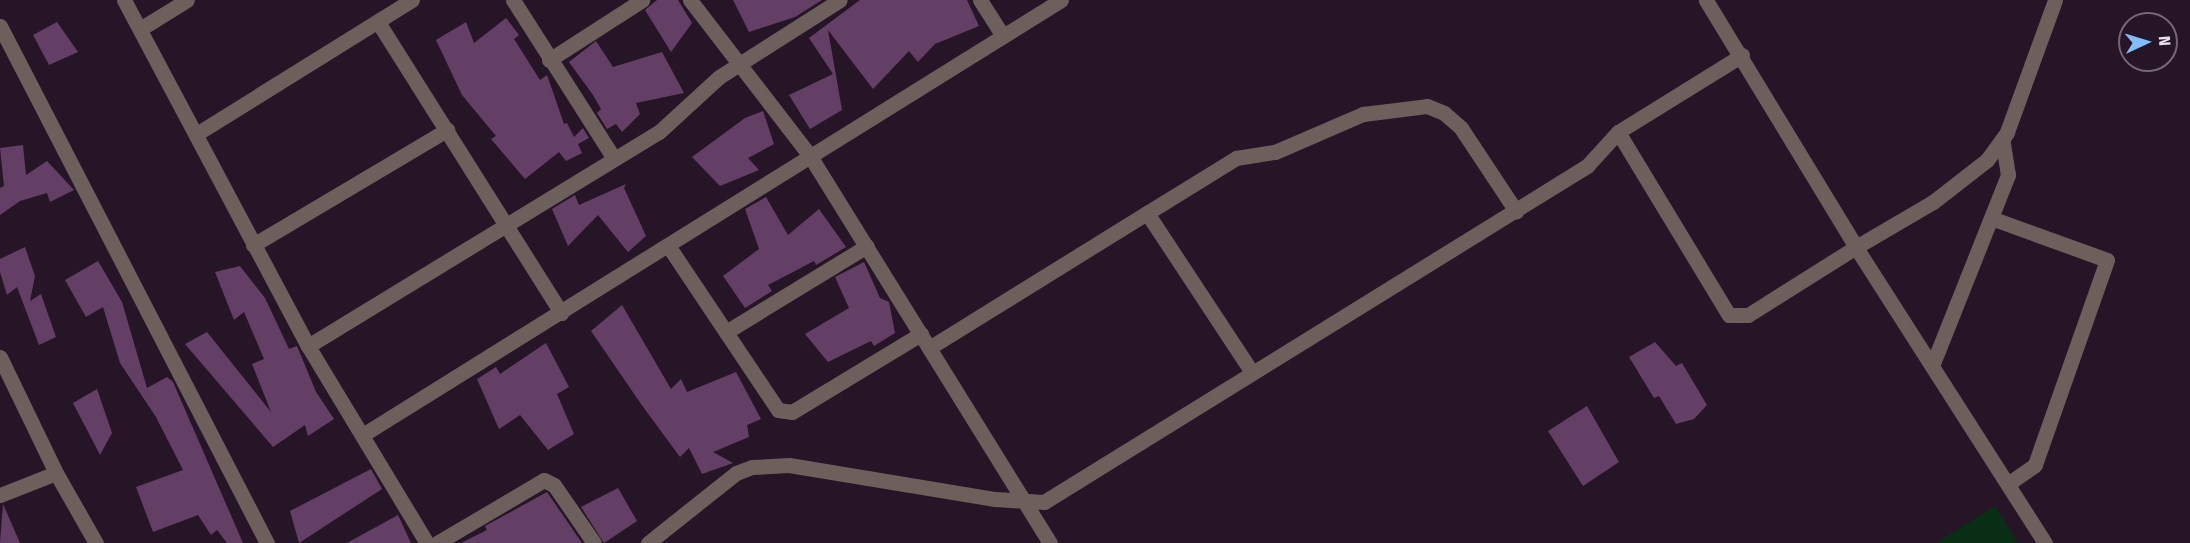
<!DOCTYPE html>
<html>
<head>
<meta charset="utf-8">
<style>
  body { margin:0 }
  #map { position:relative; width:2190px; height:543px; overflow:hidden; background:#261526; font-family:"Fira Sans Condensed",sans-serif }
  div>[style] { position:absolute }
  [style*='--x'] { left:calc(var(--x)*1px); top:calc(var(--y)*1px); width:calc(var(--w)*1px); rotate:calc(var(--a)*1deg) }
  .green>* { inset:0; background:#092e16 }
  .building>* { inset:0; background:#643f65 }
  .minor>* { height:15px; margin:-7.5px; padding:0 7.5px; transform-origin:7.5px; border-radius:7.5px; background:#6c5f5c }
  .tertiary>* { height:15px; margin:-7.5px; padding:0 7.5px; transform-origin:7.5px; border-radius:7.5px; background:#6c5f5c }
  span { translate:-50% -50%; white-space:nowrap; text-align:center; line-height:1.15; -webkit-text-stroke:5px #261526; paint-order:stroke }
  .north { position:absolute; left:2118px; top:12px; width:60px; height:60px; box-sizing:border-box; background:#261526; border:2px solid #746674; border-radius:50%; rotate:86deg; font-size:16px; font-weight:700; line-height:24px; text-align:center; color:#eadfea }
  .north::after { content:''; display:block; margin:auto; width:21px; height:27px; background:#81bdfa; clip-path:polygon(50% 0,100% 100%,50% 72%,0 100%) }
</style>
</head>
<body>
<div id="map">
  <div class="green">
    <div style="clip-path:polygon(1995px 506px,2018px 543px,1936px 543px)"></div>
  </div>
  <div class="building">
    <div style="clip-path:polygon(657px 0,678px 0,692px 23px,671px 52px,645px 10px)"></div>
    <div style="clip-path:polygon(733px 0,822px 0,795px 17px,749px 32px)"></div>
    <div style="clip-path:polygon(860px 0,967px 0,979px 26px,935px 44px,918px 62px,909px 51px,873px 89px,828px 30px,842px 110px,810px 129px,789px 95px,833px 74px,809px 38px)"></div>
    <div style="clip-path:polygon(506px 18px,519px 35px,514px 39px,540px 80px,547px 75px,564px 124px,567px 123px,574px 137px,583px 128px,589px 138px,578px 144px,582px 153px,566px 161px,559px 152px,525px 179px,491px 139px,496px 136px,462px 95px,436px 40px,466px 22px,474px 43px)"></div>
    <div style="clip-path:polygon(57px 22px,78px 52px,49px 65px,33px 35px)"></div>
    <div style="clip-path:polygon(596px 41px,613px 67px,662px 52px,684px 93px,636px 103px,640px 114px,622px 132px,616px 124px,607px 129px,597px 113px,601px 109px,593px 95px,569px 62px)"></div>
    <div style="clip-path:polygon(763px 111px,774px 144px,748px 158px,759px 170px,720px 186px,692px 157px,745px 118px)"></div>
    <div style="clip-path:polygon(23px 145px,26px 175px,47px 161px,74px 190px,50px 202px,47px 193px,20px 201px,0 215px,0 188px,4px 186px,0 148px)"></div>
    <div style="clip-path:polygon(626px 184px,624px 188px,646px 236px,628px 252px,598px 215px,568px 246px,552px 209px,575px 195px,579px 205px)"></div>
    <div style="clip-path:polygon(766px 197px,788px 235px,819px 209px,846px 247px,816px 265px,814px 261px,768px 285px,772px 291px,745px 308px,723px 276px,759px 249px,745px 209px)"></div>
    <div style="clip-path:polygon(25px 247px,35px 276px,30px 301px,41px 294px,56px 337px,39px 345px,17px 287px,7px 295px,0 272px,0 259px)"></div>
    <div style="clip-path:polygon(98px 261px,122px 302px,147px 388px,167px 377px,173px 382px,243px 543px,227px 543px,217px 530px,211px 535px,198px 515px,153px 532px,136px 487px,183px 470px,156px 417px,120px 363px,103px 307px,86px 317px,65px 280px)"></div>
    <div style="clip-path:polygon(864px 262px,880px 298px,889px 302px,895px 333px,874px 346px,871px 341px,828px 362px,805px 334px,849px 308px,835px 277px)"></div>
    <div style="clip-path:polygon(240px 266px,265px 298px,289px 349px,297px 346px,316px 392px,334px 419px,308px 436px,305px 425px,273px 447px,185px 344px,207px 332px,271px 412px,252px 364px,264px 359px,244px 312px,234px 320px,215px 272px)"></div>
    <div style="clip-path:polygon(622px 305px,671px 389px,681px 379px,687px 392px,736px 372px,761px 419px,747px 425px,749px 437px,713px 452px,733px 463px,702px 474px,689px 448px,680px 457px,641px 404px,591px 331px)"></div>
    <div style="clip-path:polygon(1655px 342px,1676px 366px,1682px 363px,1707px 405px,1694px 419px,1676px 424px,1659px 396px,1654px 398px,1629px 357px)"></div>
    <div style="clip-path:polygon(546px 343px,569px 387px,557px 394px,574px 434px,548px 450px,520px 415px,499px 429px,477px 379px,496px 367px,500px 374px)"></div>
    <div style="clip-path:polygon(97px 389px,112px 433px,100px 455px,73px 403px)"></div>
    <div style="clip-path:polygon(1587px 406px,1619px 462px,1583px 486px,1548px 431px)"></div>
    <div style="clip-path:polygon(371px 469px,382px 489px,299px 543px,290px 511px)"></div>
    <div style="clip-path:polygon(618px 488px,637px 521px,604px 543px,581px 507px)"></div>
    <div style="clip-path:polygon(547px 492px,582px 543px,461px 543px,487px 530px,485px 526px)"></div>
    <div style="clip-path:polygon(3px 504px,20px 543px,0 543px)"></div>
    <div style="clip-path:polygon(398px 515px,411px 543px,347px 543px)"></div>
  </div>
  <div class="minor">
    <div style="--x:124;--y:0;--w:392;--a:62"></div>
    <div style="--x:308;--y:346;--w:230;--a:58.9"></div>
    <div style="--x:513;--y:0;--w:186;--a:57.5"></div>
    <div style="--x:690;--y:0;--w:197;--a:52.4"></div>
    <div style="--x:810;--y:156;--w:455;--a:58.2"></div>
    <div style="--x:980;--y:0;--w:43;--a:57.4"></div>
    <div style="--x:378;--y:22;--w:344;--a:57.8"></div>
    <div style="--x:0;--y:26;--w:582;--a:62.69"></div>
    <div style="--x:140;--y:29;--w:55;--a:-31.7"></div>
    <div style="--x:549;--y:60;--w:111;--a:-32.8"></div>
    <div style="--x:1618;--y:132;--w:214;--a:58.8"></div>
    <div style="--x:1729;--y:315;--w:19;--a:0"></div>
    <div style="--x:1748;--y:315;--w:128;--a:-32.2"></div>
    <div style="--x:1856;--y:247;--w:289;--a:-121.3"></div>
    <div style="--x:198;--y:133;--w:252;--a:-31.9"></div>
    <div style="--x:1147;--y:213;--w:105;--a:-31.7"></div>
    <div style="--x:1236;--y:158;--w:39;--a:-9"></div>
    <div style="--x:1275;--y:152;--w:96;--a:-23.4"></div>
    <div style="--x:1363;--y:114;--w:64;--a:-7.1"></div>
    <div style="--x:1427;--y:106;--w:18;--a:22"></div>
    <div style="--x:1444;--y:113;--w:23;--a:41"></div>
    <div style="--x:1461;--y:128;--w:100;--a:56.5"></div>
    <div style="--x:1991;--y:218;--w:123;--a:19.9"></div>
    <div style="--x:2107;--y:260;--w:217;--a:109.4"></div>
    <div style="--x:2035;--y:465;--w:33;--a:145"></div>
    <div style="--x:253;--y:245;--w:226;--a:-30.7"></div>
    <div style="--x:669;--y:247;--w:196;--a:56.2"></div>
    <div style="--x:778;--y:410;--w:14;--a:8"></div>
    <div style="--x:792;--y:412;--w:151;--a:-31.2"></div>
    <div style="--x:726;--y:332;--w:165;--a:-31.4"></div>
    <div style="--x:308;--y:346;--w:411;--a:-31.4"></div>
    <div style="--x:659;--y:132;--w:81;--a:-42.5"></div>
    <div style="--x:719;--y:77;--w:143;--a:-32.5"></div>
    <div style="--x:929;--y:348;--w:256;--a:-31.8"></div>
    <div style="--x:1147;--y:213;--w:189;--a:56.6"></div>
    <div style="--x:0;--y:357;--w:129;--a:64.2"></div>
    <div style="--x:56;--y:473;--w:81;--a:60.3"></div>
    <div style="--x:1932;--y:366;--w:206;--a:-68.3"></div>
    <div style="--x:2008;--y:175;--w:36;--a:-99"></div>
    <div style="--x:364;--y:434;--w:821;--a:-31.91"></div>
    <div style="--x:0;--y:495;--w:60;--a:-21.4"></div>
    <div style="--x:437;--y:543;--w:124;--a:-30.5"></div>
    <div style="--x:544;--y:480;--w:11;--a:27"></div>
    <div style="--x:554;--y:485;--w:70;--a:55.4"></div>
    <div style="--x:648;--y:543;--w:112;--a:-38.5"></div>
    <div style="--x:736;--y:473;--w:17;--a:-21"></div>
    <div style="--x:752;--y:467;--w:37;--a:-3"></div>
    <div style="--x:789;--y:465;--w:209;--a:9.4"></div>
    <div style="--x:995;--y:499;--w:49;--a:3.5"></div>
    <div style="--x:1044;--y:502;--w:639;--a:-31.75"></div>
    <div style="--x:1587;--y:166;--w:46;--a:-47.6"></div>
    <div style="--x:1618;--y:132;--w:146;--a:-31.8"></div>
  </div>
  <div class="tertiary">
    <div style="--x:2045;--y:543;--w:351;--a:-122.6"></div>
    <div style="--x:1856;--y:247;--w:89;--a:-30.3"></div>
    <div style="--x:1933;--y:202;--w:68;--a:-37.9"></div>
    <div style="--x:1987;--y:160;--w:34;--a:-54"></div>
    <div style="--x:2007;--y:132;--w:140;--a:-70"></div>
  </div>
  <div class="north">N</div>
</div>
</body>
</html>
